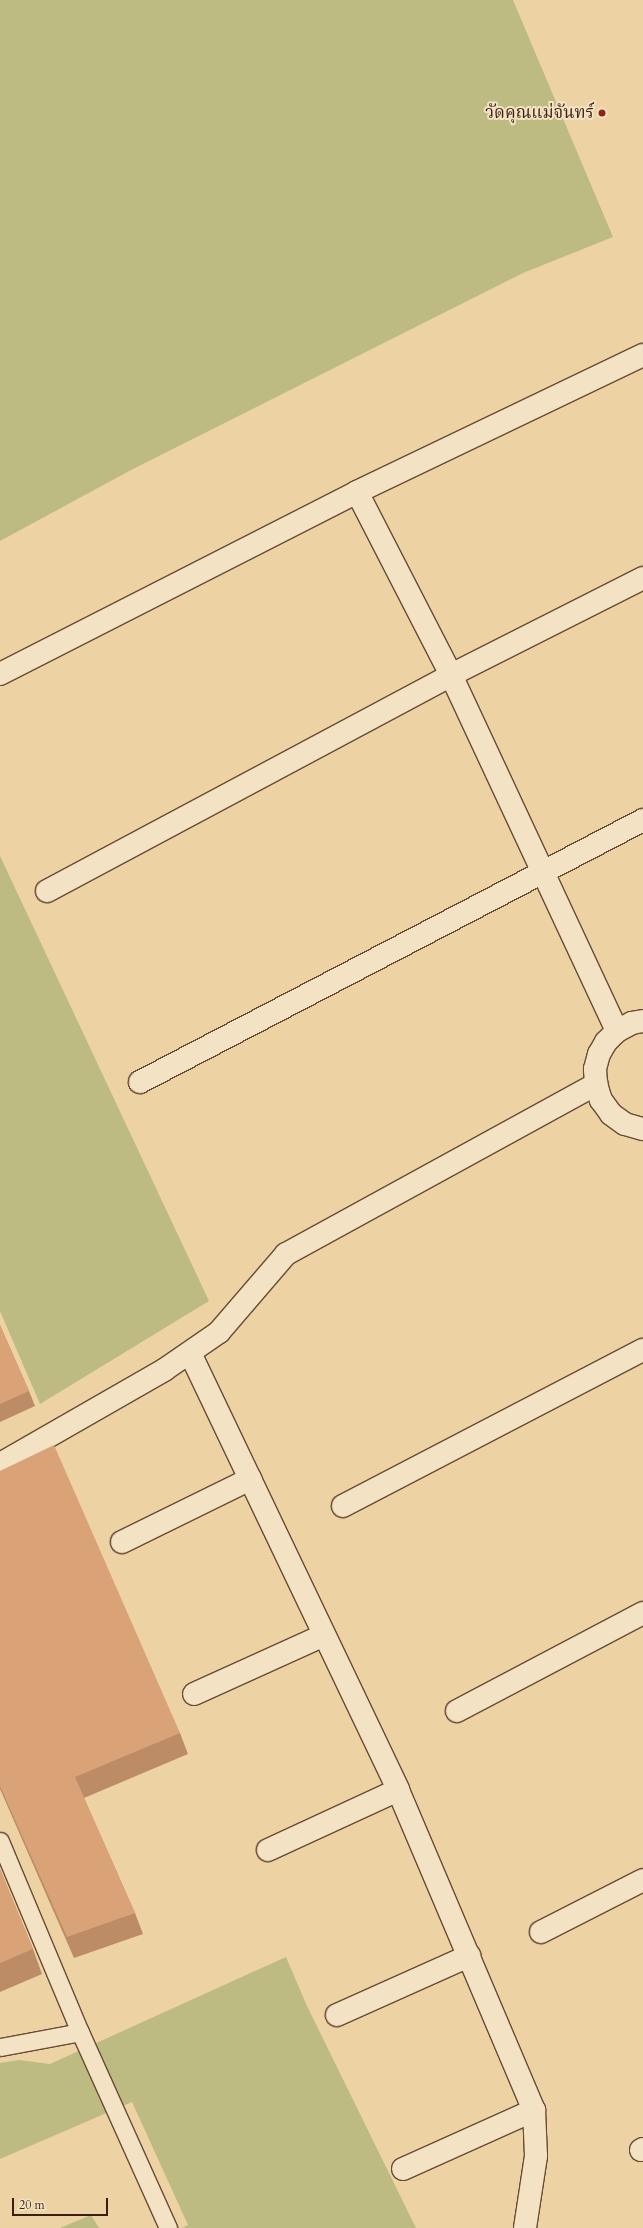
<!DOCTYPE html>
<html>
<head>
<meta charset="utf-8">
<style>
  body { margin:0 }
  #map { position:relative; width:643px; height:2228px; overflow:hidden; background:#edd3a4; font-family:Cardo,"Noto Serif Thai",serif }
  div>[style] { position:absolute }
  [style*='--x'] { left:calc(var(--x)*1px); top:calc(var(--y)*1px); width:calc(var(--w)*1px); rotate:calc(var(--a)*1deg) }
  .green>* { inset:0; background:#bdbb82 }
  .roads { filter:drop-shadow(1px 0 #684b34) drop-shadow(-1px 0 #684b34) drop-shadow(0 1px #684b34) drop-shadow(0 -1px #684b34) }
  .service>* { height:17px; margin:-8.5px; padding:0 8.5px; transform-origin:8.5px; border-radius:8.5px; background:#f3e2c4 }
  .minor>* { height:22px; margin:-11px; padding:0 11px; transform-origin:11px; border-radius:11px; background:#f3e2c4 }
  .wall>* { inset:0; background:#bb8c66 }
  .building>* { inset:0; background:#daa377 }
  .dots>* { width:11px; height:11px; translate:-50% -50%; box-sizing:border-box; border:2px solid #f3e2c4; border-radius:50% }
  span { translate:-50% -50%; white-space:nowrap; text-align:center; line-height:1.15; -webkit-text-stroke:4px #f3e2c4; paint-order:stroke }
  .poi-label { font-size:17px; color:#3b1e0f }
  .right { translate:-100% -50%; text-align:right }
  .scale { position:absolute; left:12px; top:2198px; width:96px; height:18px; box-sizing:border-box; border:2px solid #3b1e0f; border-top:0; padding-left:5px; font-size:12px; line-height:14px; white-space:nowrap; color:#3b1e0f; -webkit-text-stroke:3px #f3e2c4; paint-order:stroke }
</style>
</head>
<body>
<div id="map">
  <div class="green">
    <div style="clip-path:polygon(0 0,513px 0,613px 237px,523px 273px,133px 469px,0 541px)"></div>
    <div style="clip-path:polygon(0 856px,209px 1301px,40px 1404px,0 1311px)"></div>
    <div style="clip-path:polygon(286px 1957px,307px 2006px,416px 2228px,182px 2228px,188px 2225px,132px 2102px,0 2159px,0 2063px,19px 2060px,50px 2064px)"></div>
    <div style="clip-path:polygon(91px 2215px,99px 2228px,60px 2228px)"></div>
  </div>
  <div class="roads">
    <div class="service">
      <div style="--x:0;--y:1841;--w:207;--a:67.3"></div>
      <div style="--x:80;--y:2032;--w:215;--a:65.8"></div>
      <div style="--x:0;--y:2047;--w:81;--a:-10.6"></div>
    </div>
    <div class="minor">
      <div style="--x:357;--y:492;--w:206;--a:62.8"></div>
      <div style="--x:451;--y:675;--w:393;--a:65"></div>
      <div style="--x:0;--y:674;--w:401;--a:-27"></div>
      <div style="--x:357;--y:492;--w:317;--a:-25.6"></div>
      <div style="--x:47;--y:891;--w:458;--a:-28.1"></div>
      <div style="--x:451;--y:675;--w:215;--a:-26.8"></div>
      <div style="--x:643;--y:1021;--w:11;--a:170"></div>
      <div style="--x:632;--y:1023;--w:17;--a:152"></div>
      <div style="--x:617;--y:1031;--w:16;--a:135"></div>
      <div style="--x:606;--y:1042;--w:14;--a:120"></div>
      <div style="--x:599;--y:1054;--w:16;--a:105"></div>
      <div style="--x:595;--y:1069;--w:15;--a:86"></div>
      <div style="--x:596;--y:1084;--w:17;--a:73"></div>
      <div style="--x:601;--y:1100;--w:17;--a:54"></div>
      <div style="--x:611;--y:1114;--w:17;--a:36"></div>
      <div style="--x:625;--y:1124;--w:19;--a:16"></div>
      <div style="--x:140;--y:1082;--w:567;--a:-27.51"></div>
      <div style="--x:190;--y:1353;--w:484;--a:64.5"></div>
      <div style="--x:398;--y:1790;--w:348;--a:67"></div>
      <div style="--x:534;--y:2110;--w:46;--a:87.5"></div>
      <div style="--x:536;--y:2156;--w:73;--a:98.7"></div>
      <div style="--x:0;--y:1464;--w:189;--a:-29.8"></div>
      <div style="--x:164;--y:1370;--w:67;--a:-34.6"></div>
      <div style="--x:219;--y:1332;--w:103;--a:-49.3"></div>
      <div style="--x:286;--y:1254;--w:354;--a:-28.7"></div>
      <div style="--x:343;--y:1506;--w:338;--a:-27.5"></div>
      <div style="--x:122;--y:1542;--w:143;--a:-26.2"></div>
      <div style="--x:194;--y:1694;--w:143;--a:-24.4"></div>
      <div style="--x:457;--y:1711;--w:210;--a:-27.8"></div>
      <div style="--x:268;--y:1850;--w:143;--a:-24.8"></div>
      <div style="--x:541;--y:1932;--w:114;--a:-27"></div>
      <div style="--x:337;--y:2015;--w:145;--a:-24.1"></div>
      <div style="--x:641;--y:2150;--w:2;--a:-27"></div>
      <div style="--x:403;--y:2169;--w:144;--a:-24.2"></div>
    </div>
  </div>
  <div class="wall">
    <div style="clip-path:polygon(0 1325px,29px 1391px,35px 1406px,0 1422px)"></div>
    <div style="clip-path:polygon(0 1471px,180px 1733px,188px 1754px,84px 1798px,135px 1913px,143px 1934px,74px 1958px,0 1789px)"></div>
    <div style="clip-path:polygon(0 1869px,33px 1949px,42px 1974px,0 1992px)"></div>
  </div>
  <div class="building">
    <div style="clip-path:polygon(0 1325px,29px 1391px,0 1404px)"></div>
    <div style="clip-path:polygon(54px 1445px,180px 1733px,75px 1777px,135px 1913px,67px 1937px,0 1786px,0 1471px)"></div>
    <div style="clip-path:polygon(0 1869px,33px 1949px,0 1963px)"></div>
  </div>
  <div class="dots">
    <div style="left:602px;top:113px;background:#8f2418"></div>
  </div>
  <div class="poi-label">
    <span class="right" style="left:594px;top:113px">วัดคุณแม่จันทร์</span>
  </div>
  <div class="scale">20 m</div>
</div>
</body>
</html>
